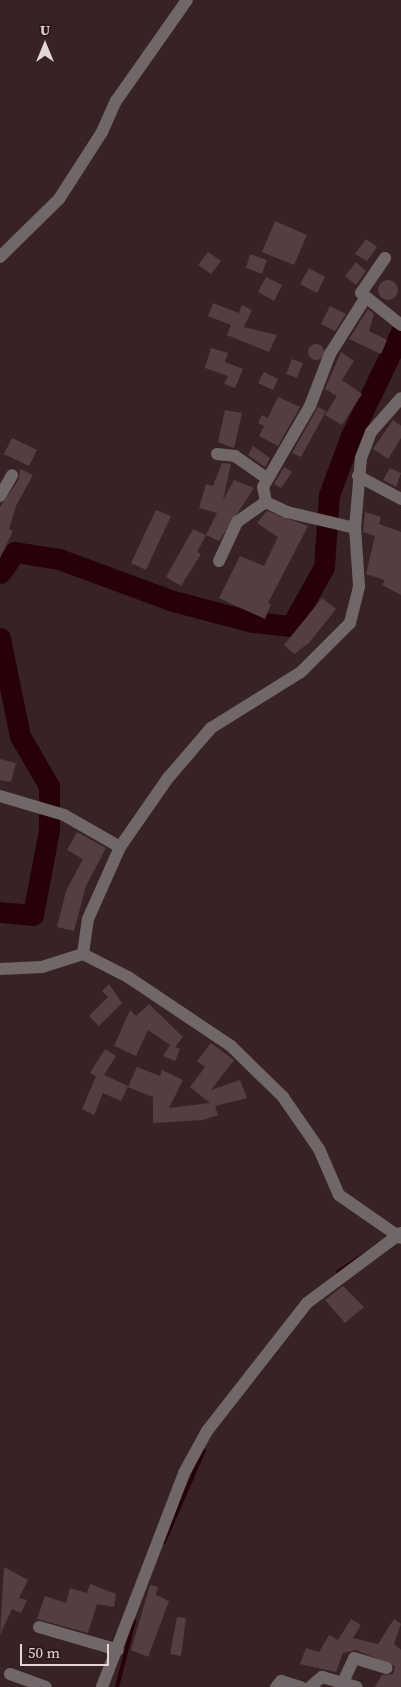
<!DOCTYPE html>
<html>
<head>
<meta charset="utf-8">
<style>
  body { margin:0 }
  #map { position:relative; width:401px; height:1687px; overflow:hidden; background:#372326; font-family:"Source Serif 4",serif }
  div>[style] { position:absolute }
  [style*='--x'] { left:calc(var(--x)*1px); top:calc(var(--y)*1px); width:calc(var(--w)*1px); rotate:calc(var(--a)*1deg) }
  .stream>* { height:4px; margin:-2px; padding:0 2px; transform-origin:2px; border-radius:2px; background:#270008 }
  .river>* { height:21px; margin:-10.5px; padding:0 10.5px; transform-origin:10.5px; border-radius:10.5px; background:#270008 }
  .building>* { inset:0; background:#543e41 }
  .round { border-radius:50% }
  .minor>* { height:12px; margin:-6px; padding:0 6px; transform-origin:6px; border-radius:6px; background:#726768 }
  span { translate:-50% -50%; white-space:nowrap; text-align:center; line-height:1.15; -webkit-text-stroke:5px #2d191d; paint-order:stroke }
  .north { position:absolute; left:20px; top:20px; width:50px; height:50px; -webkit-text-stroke:4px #2d191d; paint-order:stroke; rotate:0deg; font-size:14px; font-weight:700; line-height:20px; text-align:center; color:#e4d6d8 }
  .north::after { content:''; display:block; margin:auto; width:18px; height:22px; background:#e4d6d8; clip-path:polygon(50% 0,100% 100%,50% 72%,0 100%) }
  .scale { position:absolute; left:20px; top:1644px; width:89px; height:22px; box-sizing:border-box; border:2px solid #e4d6d8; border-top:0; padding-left:6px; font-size:15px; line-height:18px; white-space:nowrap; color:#e4d6d8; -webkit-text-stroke:4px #2d191d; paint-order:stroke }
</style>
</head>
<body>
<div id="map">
  <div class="stream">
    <div style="--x:338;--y:1272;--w:47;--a:-33.7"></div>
    <div style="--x:164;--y:1542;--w:100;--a:-66.5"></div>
    <div style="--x:117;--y:1687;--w:68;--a:-75.6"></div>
  </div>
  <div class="river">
    <div style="--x:0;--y:573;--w:26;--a:-54"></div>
    <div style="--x:15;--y:552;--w:45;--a:9"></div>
    <div style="--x:59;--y:559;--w:121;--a:20.2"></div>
    <div style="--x:173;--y:601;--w:83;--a:14.7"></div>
    <div style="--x:253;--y:622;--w:38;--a:6"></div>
    <div style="--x:291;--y:626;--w:68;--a:-60.8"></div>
    <div style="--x:324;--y:567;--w:72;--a:-86"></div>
    <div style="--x:329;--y:495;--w:63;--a:-69.6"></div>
    <div style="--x:351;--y:436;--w:115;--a:-64.3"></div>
    <div style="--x:0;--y:638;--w:100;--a:78.5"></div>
    <div style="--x:20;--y:736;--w:58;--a:59.9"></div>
    <div style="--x:49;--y:786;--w:44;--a:90"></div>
    <div style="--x:49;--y:830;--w:86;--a:100.7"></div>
    <div style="--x:33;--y:915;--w:33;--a:-175"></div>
  </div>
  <div class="building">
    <div style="clip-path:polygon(275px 221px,307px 235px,294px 265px,262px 252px)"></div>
    <div style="clip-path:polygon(366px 239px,377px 247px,367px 261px,355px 254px)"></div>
    <div style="clip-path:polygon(208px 252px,221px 261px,211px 274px,198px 265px)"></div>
    <div style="clip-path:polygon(250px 254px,267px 260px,262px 274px,246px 268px)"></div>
    <div style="clip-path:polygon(356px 262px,366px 271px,356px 285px,345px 276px)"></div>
    <div style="clip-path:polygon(309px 268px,325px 277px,317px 293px,300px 284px)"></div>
    <div style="clip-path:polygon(266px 277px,282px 285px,274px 301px,258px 292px)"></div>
    <div class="round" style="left:378px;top:280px;width:20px;height:20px"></div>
    <div style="clip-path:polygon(213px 303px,239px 313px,242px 305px,252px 310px,244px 327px,277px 335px,269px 352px,227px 335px,231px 325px,208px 316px)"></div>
    <div style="clip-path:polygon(330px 306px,346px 314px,335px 331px,321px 324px)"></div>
    <div style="clip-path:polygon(368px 309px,374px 314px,369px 331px,387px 340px,381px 354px,349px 339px)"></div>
    <div class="round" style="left:308px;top:344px;width:16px;height:16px"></div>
    <div style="clip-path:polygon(211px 348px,228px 353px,225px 362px,243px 369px,235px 388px,224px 384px,228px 376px,205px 368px)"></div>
    <div style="clip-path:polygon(341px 352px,354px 361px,342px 380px,362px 394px,342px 425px,325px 415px,337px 396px,325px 389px)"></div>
    <div style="clip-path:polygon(292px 359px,303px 363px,297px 378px,286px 374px)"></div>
    <div style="clip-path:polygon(264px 372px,278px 379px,273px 390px,258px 383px)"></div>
    <div style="clip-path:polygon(278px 397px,300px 407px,278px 446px,259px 436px,264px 426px,258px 423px,262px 415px,268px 418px)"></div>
    <div style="clip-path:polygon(318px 407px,326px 411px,301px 457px,292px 453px)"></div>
    <div style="clip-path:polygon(225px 410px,242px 413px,234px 448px,218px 442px)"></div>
    <div style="clip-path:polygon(393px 420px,401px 426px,401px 438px,388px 459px,373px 449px)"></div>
    <div style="clip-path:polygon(12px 438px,37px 450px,29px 466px,4px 454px)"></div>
    <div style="clip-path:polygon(253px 446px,270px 458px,265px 467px,248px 455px)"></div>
    <div style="clip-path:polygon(222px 463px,231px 464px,223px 500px,234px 480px,254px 488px,219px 541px,206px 535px,217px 513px,199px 508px,206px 484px,213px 486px)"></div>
    <div style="clip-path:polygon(284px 467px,292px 472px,281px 488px,274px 484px)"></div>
    <div style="clip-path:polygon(390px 468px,401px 473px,396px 487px,383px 480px)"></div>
    <div style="clip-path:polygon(20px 469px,33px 475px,16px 506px,9px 529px,13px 531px,0 558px,0 507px,19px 479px)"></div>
    <div style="clip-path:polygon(156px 510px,171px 516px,146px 570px,131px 563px)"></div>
    <div style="clip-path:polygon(267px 511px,308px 526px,268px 603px,271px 604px,265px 619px,219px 598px,240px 556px,264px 566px,278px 537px,257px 523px)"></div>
    <div style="clip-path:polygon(365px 512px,381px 517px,379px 524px,401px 532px,401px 595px,382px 585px,385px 580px,366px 574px,375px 536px,363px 532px)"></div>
    <div style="clip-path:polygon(193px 529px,206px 535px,197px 552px,201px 554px,181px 586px,166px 577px)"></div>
    <div style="clip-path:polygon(322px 598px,336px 609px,309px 643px,294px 654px,284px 645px)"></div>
    <div style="clip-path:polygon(0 759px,16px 763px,11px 782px,0 780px)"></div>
    <div style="clip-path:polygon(77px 832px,106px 848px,86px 886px,74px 931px,57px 927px,66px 891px,83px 859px,67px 850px)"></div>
    <div style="clip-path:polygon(109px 984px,122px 1003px,99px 1026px,89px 1016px,108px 997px,102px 991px)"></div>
    <div style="clip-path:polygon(149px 1004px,183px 1037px,175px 1047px,180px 1049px,175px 1061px,163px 1056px,170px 1045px,148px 1030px,136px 1056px,114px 1046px,130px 1010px,136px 1016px)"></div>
    <div style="clip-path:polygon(211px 1043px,234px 1060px,211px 1090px,240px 1080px,247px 1098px,215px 1106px,218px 1115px,203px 1120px,153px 1123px,153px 1097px,128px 1087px,137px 1067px,160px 1076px,162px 1070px,183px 1080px,169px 1108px,210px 1103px,190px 1087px,205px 1067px,197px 1061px)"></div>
    <div style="clip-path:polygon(105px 1049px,116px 1056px,104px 1075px,128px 1086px,121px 1101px,103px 1093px,94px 1115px,82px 1109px,96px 1076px,90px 1073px)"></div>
    <div style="clip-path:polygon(343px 1286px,364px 1307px,345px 1323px,325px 1300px)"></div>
    <div style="clip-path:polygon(4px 1567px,28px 1580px,19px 1598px,27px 1600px,21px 1613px,12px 1609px,0 1635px)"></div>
    <div style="clip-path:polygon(90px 1584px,116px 1594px,114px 1607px,97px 1604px,88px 1633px,37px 1619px,45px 1596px,66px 1603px,70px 1588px,87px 1593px)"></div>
    <div style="clip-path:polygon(150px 1585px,158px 1587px,156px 1595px,169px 1601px,148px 1657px,131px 1650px)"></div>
    <div style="clip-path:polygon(177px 1617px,186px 1618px,181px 1656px,170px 1654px)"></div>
    <div style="clip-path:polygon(351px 1619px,361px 1625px,353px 1638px,378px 1644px,394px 1619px,401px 1624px,394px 1644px,401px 1650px,401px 1687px,375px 1687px,382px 1675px,393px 1674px,395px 1666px,356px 1650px,343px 1653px,336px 1672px,300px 1664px,306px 1648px,319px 1652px,329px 1635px,338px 1640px)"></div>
  </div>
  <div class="minor">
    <div style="--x:0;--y:257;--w:83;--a:-44.5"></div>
    <div style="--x:59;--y:199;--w:80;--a:-57.3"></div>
    <div style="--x:102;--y:132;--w:34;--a:-66"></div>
    <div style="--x:116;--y:101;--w:123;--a:-54.9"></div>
    <div style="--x:385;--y:258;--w:42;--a:124.4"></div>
    <div style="--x:361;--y:293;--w:51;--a:38.7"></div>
    <div style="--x:217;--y:454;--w:18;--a:6"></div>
    <div style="--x:235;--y:456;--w:39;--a:35"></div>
    <div style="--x:358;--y:476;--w:49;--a:28.1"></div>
    <div style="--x:0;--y:496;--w:24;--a:-60"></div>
    <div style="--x:355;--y:528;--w:70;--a:-166.8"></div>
    <div style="--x:287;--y:512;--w:23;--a:-155"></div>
    <div style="--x:266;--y:502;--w:15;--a:-101"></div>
    <div style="--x:263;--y:487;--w:94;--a:-59.9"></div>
    <div style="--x:310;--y:406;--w:56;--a:-69"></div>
    <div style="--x:330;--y:354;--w:64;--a:-57.8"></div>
    <div style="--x:219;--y:561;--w:43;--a:-65.2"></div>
    <div style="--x:237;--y:522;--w:35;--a:-35"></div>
    <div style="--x:0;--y:796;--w:67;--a:16.5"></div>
    <div style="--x:64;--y:815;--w:64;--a:29.7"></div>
    <div style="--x:83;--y:954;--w:51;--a:27.1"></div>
    <div style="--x:128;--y:977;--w:124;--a:33.8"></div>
    <div style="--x:231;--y:1046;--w:73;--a:44.4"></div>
    <div style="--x:283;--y:1097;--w:63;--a:55.3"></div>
    <div style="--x:319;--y:1149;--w:50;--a:66.5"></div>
    <div style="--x:339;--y:1195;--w:75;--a:34.7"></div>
    <div style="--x:0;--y:969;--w:42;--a:-2.7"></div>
    <div style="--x:42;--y:967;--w:43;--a:-17.6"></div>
    <div style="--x:83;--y:954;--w:35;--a:-82"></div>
    <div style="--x:88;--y:919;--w:79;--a:-66"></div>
    <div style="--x:120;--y:847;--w:84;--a:-55.2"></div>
    <div style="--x:168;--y:778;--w:66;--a:-49.3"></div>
    <div style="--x:211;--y:728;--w:106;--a:-31.9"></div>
    <div style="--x:301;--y:672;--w:69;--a:-45"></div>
    <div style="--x:350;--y:623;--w:38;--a:-76"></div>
    <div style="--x:359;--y:586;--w:58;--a:-93.9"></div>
    <div style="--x:355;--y:528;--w:70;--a:-85.1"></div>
    <div style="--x:361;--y:458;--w:28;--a:-69"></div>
    <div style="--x:371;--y:432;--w:45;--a:-48.6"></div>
    <div style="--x:39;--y:1627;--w:82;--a:16.2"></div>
    <div style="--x:10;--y:1674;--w:38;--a:20"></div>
    <div style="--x:343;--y:1682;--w:26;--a:-65"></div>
    <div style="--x:354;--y:1658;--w:34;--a:17"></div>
    <div style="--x:102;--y:1687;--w:229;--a:-69"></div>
    <div style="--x:184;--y:1473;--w:48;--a:-61.3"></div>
    <div style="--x:207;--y:1431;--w:162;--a:-52"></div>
    <div style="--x:307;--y:1303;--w:117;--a:-36.7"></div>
    <div style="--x:276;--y:1687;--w:8;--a:-50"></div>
    <div style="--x:281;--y:1681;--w:21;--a:17"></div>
    <div style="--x:310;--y:1687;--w:16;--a:-40"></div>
    <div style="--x:322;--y:1677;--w:36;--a:16"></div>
  </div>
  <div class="north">U</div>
  <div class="scale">50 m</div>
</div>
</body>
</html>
